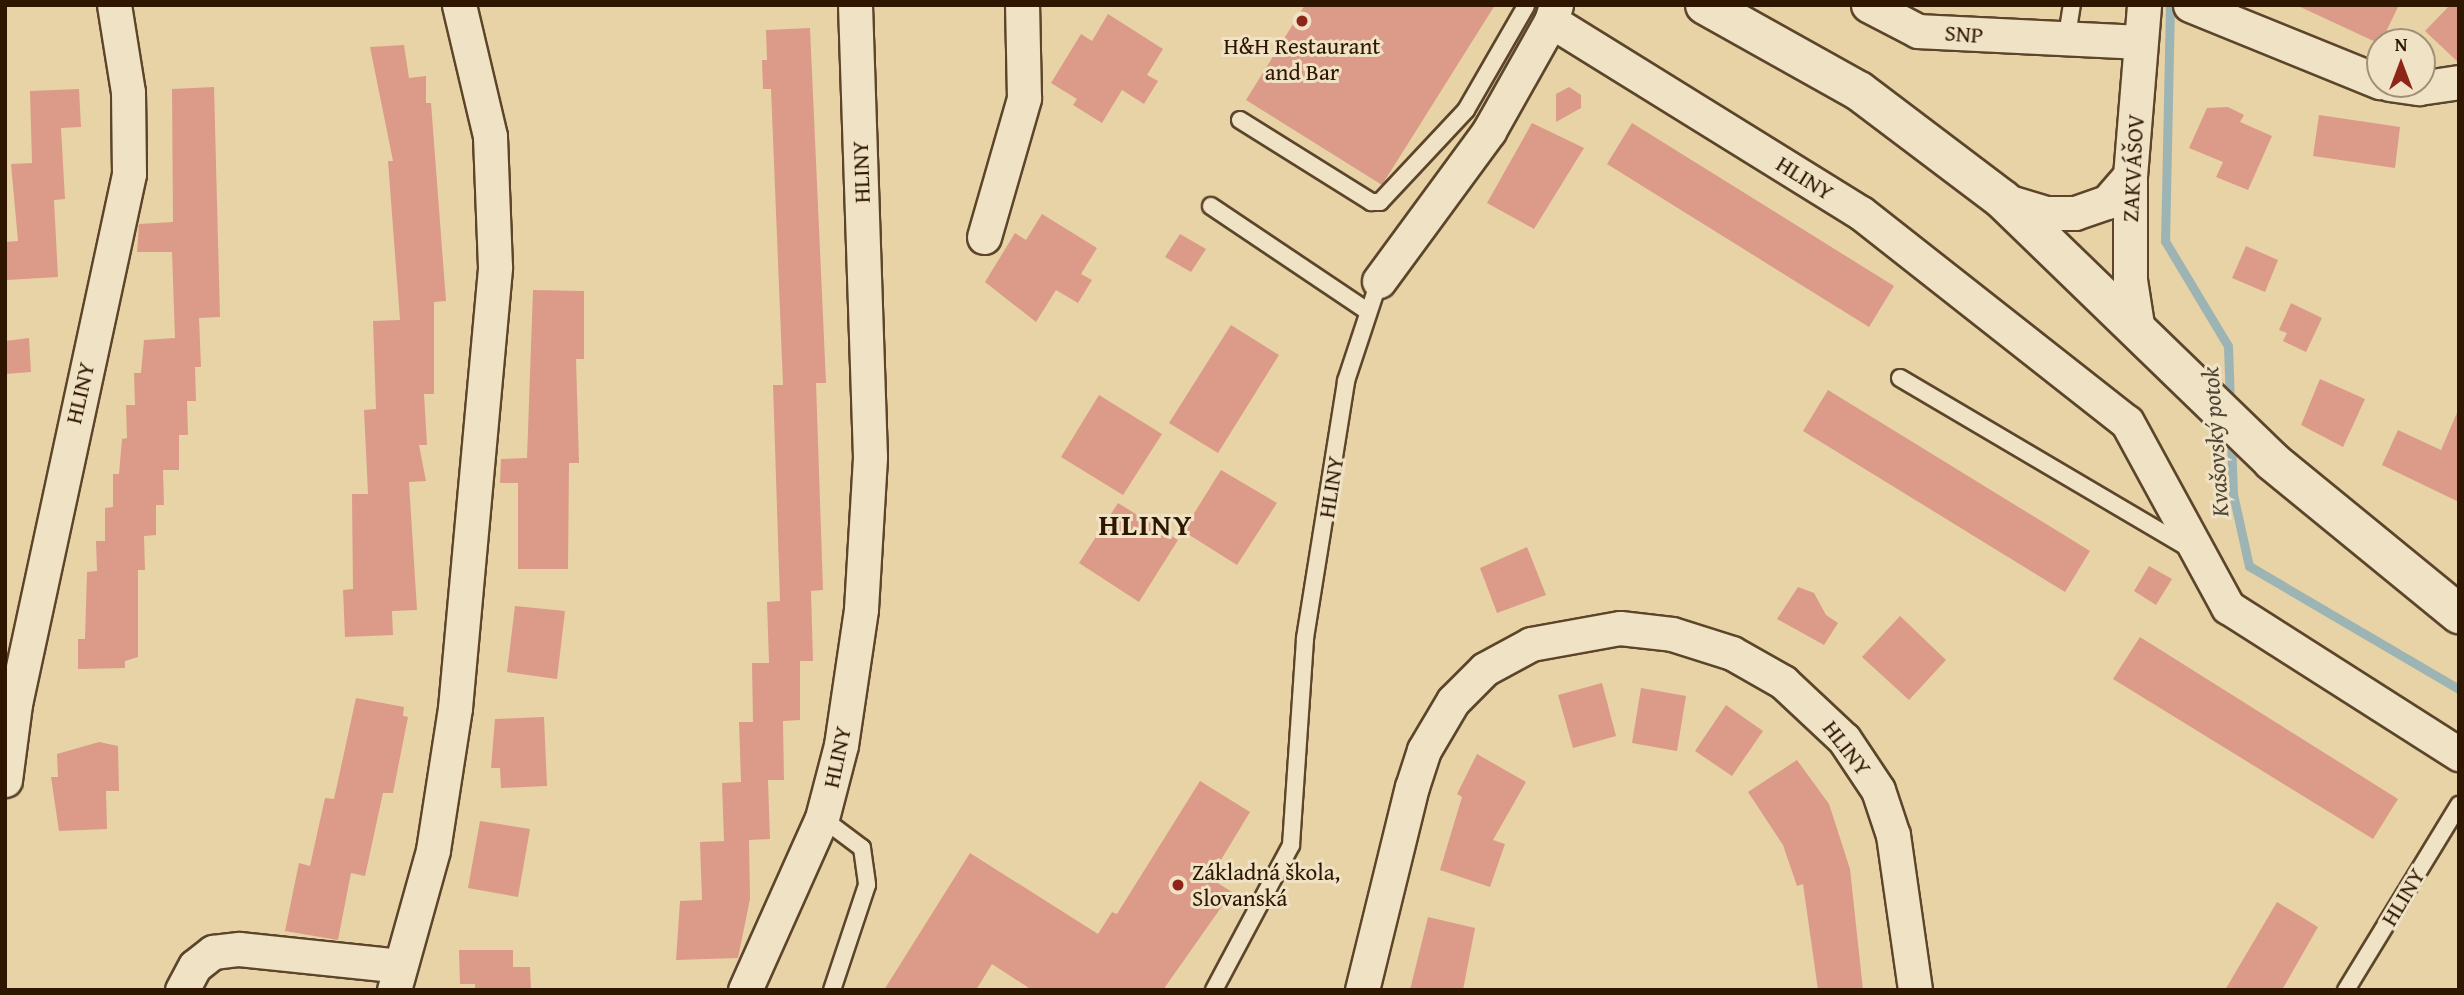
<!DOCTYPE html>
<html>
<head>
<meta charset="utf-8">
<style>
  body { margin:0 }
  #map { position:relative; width:2464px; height:995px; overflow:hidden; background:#e7d3a6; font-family:"Gentium Book Plus",serif }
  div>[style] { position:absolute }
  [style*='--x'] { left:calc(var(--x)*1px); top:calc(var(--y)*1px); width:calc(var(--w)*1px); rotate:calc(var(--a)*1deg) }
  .stream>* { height:9px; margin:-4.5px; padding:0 4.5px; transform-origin:4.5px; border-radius:4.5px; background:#9db4b4 }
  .building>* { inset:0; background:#dc9b88 }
  .roads { filter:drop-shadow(2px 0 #5c452a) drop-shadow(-2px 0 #5c452a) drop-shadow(0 2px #5c452a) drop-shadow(0 -2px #5c452a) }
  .service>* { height:16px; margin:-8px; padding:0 8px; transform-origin:8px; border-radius:8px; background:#efe2c5 }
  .minor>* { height:33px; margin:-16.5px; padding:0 16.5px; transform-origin:16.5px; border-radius:16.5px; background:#efe2c5 }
  .secondary>* { height:38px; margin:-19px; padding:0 19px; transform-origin:19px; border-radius:19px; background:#efe2c5 }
  .dots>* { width:19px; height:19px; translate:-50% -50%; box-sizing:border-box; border:4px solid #efe2c5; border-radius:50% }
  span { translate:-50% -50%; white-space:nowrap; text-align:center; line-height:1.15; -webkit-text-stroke:6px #efe2c5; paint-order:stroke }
  .street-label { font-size:23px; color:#2e1600 }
  .poi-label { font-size:23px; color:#2e1600 }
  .left { translate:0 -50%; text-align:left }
  .water-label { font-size:24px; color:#4f4536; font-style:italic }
  .district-label { font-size:30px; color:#2e1600; font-weight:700; letter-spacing:2px }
  .frame { position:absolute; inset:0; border:7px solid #2e1600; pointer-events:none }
  .north { position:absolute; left:2366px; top:28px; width:70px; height:70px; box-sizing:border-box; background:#efe2c5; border:2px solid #a29076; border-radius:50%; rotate:0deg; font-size:19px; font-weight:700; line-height:28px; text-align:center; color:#2e1600 }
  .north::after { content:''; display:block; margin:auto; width:24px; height:32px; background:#8f2418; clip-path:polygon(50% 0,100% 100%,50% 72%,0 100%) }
</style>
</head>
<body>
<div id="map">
  <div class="stream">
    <div style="--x:2170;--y:5;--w:236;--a:91.2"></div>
    <div style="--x:2165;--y:241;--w:122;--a:59"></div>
    <div style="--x:2228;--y:346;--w:57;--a:88"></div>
    <div style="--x:2231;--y:438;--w:56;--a:88"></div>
    <div style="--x:2233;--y:494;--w:74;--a:77.5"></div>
    <div style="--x:2249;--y:566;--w:243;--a:30.4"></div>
  </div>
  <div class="building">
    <div style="clip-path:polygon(1305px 5px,1495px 5px,1382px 185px,1246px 100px)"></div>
    <div style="clip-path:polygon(2296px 5px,2399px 5px,2380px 44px)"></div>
    <div style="clip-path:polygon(2450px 5px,2459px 5px,2459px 63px,2425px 31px)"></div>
    <div style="clip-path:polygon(1108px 14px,1163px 49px,1147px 75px,1158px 81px,1144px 104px,1122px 90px,1102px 123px,1073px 105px,1077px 99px,1051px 83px,1081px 34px,1092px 41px)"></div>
    <div style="clip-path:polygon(810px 28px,826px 383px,816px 383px,823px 590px,811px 591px,813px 661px,800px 661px,800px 720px,783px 721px,784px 780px,768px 780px,770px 839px,749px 840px,750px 899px,738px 958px,676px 960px,680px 901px,702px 900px,700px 842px,724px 841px,722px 783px,741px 782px,739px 722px,753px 722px,752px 663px,769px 663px,767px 602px,780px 601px,773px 385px,783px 385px,771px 89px,763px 89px,762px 60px,767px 60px,766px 30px)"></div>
    <div style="clip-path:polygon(404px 45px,409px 78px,426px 76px,426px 103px,431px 103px,446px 301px,434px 302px,434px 394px,424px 394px,427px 445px,419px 445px,426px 481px,409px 482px,417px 610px,392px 611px,393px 635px,345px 637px,343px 590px,353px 589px,352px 494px,368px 494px,364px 410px,376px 409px,373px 321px,400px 320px,388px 161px,393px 161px,370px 47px)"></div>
    <div style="clip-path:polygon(214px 87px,220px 317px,199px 318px,201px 367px,195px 367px,196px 401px,187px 401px,188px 435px,179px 435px,179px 470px,163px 470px,164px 505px,156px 505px,156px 535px,144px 536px,145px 570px,138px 570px,138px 657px,125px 661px,125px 668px,78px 669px,78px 639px,85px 639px,87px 572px,97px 571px,96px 541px,105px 541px,105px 508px,113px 507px,113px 474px,119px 474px,122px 439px,127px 438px,126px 405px,135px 405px,134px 373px,141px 373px,144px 340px,175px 338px,172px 252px,137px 252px,139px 224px,173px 222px,172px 89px)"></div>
    <div style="clip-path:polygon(1569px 87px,1581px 95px,1581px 108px,1556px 122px,1556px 94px)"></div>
    <div style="clip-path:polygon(79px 89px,81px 127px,61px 128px,65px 199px,54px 200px,58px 277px,7px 280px,5px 242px,18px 241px,11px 164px,32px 163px,30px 91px)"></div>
    <div style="clip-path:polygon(2228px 107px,2244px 115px,2240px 122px,2272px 136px,2248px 190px,2216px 177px,2223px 162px,2189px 148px,2207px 108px)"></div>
    <div style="clip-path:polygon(2319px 115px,2400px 127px,2395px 168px,2313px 156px)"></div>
    <div style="clip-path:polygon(1532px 123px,1584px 148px,1534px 229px,1487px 203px)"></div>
    <div style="clip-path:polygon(1632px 123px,1894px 286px,1869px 327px,1607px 164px)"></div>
    <div style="clip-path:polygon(1042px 214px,1097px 248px,1081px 274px,1092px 280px,1078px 303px,1056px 290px,1036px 322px,985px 282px,1015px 233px,1026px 240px)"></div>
    <div style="clip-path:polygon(1180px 234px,1206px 249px,1191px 272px,1165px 257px)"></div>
    <div style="clip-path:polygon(2246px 246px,2278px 260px,2265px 292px,2232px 278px)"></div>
    <div style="clip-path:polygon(533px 290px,584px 291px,584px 359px,576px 359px,579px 463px,569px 463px,568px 569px,518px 569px,518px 483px,500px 483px,501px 459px,527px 458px)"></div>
    <div style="clip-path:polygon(2291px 303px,2322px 318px,2306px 352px,2283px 341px,2287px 333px,2279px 330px)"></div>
    <div style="clip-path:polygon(1231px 325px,1279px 355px,1218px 453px,1169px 423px)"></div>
    <div style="clip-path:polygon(29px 338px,31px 372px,5px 374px,5px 341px)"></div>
    <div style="clip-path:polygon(2320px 379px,2365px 399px,2343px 447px,2301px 425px)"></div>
    <div style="clip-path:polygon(1828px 390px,2090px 551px,2065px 592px,1803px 431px)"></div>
    <div style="clip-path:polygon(1099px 395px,1162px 434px,1123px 495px,1061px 457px)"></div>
    <div style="clip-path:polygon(2459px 408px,2459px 502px,2382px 465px,2398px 430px,2441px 450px)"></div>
    <div style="clip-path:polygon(1221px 470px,1277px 503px,1237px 565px,1183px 531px)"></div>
    <div style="clip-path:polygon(1118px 503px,1178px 540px,1139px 602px,1079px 563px)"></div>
    <div style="clip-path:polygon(1527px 547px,1546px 595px,1497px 613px,1480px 568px)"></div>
    <div style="clip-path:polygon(2149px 566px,2172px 579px,2156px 605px,2134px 591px)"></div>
    <div style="clip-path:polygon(1798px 587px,1814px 593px,1826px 615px,1838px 623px,1824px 645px,1777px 619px)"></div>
    <div style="clip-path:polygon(515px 606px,565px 611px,557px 679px,507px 672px)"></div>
    <div style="clip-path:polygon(1900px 616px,1946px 660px,1909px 700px,1862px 657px)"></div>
    <div style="clip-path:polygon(2140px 637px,2398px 799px,2373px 839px,2113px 679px)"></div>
    <div style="clip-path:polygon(1602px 683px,1616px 736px,1573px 748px,1558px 695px)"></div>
    <div style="clip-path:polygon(1641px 688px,1686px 696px,1677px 751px,1632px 743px)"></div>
    <div style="clip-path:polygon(356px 698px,404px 707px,403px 716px,408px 717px,393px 793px,383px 793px,365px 876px,351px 873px,338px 940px,285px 931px,299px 863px,310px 866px,325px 798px,334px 799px)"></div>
    <div style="clip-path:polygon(1726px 705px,1763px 731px,1732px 776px,1695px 751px)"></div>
    <div style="clip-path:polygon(544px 717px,547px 786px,501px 788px,500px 768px,491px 768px,495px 719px)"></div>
    <div style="clip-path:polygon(99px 742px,118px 746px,119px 791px,106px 791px,107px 829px,59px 831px,51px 777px,58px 777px,57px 754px)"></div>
    <div style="clip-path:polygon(1477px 754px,1526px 782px,1493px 840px,1505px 844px,1490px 887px,1440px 870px,1462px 797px,1457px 794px)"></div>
    <div style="clip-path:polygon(1797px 760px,1829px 804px,1850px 869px,1863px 990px,1818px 990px,1803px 884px,1797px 886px,1783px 845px,1748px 792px)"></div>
    <div style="clip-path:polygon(1200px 781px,1250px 812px,1210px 878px,1232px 892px,1163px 990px,1032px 990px,992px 964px,976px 990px,884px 990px,970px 853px,1098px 934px,1112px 912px,1117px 914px)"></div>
    <div style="clip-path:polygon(480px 821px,530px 829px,518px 897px,468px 888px)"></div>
    <div style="clip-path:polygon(2277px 902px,2318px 927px,2282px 990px,2225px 990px)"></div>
    <div style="clip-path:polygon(1428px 917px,1475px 928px,1463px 990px,1410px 990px)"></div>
    <div style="clip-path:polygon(459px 950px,513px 950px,513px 967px,530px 967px,531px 990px,475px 990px,475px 984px,460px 984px)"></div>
  </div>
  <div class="roads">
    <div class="service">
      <div style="--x:2066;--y:42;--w:37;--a:-81"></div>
      <div style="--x:1240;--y:120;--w:155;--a:32"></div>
      <div style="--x:1371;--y:202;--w:9;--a:0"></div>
      <div style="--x:1380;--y:202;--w:126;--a:-46.9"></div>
      <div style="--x:1466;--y:110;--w:120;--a:-60"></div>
      <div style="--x:1211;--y:206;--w:187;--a:33.9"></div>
      <div style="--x:1900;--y:378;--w:337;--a:30.5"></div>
      <div style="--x:822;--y:818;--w:50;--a:36.9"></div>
      <div style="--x:862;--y:848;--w:37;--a:82"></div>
      <div style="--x:867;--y:885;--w:111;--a:108.4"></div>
      <div style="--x:1214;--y:990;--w:164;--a:-62"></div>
      <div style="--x:1291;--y:845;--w:207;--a:-86.1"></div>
      <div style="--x:1305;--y:638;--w:260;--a:-80.9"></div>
      <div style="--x:1346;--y:381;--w:105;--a:-71.7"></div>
      <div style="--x:2346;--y:990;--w:217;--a:-58.6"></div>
    </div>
    <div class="minor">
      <div style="--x:1556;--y:5;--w:17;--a:107"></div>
      <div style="--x:1551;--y:21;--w:365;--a:31.8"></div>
      <div style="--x:1861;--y:213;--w:338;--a:38.2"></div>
      <div style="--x:2127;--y:422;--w:211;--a:61.4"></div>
      <div style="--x:2228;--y:607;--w:274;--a:32.5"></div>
      <div style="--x:1868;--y:5;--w:56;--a:27.5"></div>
      <div style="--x:1918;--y:31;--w:222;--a:2.8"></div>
      <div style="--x:2190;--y:5;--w:205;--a:22.1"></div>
      <div style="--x:2389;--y:84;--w:30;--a:8"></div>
      <div style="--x:2419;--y:88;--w:40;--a:-8.5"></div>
      <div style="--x:2003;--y:200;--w:45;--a:16.8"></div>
      <div style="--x:2046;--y:213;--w:29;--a:0"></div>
      <div style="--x:2075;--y:213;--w:34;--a:-19"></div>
      <div style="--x:2107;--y:202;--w:35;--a:-49"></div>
      <div style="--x:984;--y:237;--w:145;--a:-73.9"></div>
      <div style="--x:1024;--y:98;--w:93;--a:-91.2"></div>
      <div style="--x:1379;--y:281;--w:186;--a:-53.7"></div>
      <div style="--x:1489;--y:131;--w:126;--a:-60.6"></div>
      <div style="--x:2138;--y:331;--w:52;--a:-98.9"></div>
      <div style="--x:2130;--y:280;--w:104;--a:-90"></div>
      <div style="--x:2130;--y:176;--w:172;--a:-85.3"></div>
      <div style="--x:5;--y:780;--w:77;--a:-82.5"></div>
      <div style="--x:15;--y:704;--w:542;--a:-77.86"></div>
      <div style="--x:129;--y:174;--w:82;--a:-90.7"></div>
      <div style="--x:128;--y:92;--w:88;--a:-99.1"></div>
      <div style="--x:182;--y:990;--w:27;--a:-62"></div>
      <div style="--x:195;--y:966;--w:23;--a:-38"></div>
      <div style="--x:213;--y:952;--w:26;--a:-7"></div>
      <div style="--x:239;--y:949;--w:162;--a:6"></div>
      <div style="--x:394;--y:990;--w:145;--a:-74.4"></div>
      <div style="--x:433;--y:850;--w:144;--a:-81.2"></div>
      <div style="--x:455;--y:708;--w:443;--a:-84.8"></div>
      <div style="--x:495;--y:267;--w:131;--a:-92.2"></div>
      <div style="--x:490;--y:136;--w:135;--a:-103.3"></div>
      <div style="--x:745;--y:990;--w:188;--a:-65.9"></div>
      <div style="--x:822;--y:818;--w:75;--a:-75.4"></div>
      <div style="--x:841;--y:745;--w:137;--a:-81.6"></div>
      <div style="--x:861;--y:609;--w:152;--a:-86.6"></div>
      <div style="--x:870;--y:457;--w:452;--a:-91.9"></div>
      <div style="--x:1362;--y:990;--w:209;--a:-76.2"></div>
      <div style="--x:1412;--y:787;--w:39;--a:-72"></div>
      <div style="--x:1424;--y:750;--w:57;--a:-59.4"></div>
      <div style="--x:1453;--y:701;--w:45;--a:-45"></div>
      <div style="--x:1485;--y:669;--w:52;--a:-28.5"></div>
      <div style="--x:1531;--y:644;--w:90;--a:-10.2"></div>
      <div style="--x:1620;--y:628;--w:52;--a:6.6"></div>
      <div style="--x:1672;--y:634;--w:63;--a:17.6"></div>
      <div style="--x:1732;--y:653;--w:59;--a:29.6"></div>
      <div style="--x:1783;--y:682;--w:83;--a:43.1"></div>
      <div style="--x:1844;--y:739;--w:61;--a:56.3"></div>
      <div style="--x:1878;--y:790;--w:47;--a:71.6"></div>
      <div style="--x:1893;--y:835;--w:157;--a:81.9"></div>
    </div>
    <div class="secondary">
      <div style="--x:1705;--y:5;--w:176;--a:29.2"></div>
      <div style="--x:1859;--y:91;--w:181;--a:37.1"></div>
      <div style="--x:2003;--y:200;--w:375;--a:44.1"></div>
      <div style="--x:2272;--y:461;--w:242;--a:39.3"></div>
    </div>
  </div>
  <div class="dots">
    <div style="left:1302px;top:21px;background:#8f2418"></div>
    <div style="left:1178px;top:885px;background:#8f2418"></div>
  </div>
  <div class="street-label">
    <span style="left:1964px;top:34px;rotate:4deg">SNP</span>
    <span style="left:2133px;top:168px;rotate:-87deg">ZAKVÁŠOV</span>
    <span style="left:861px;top:172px;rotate:-92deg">HLINY</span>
    <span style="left:1805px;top:178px;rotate:32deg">HLINY</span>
    <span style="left:80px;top:393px;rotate:-77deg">HLINY</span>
    <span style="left:1331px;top:487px;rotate:-81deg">HLINY</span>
    <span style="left:1847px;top:748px;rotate:52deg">HLINY</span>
    <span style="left:837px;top:757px;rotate:-78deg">HLINY</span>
    <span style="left:2403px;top:897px;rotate:-59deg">HLINY</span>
  </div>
  <div class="poi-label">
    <span style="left:1302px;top:59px">H&amp;H Restaurant<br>and Bar</span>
    <span class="left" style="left:1192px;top:885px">Základná škola,<br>Slovanská</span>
  </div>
  <div class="water-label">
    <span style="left:2215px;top:442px;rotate:-94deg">Kvašovský potok</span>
  </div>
  <div class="district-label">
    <span style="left:1146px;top:524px">HLINY</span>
  </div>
  <div class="frame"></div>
  <div class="north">N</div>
</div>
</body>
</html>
